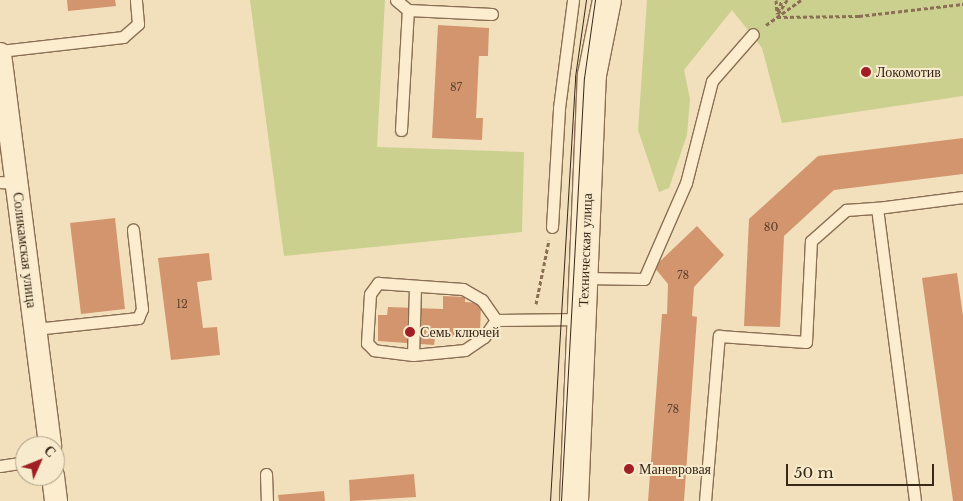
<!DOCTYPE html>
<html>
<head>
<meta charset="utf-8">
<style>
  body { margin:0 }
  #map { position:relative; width:963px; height:501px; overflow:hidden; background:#f2e0bc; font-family:"Libre Baskerville",serif }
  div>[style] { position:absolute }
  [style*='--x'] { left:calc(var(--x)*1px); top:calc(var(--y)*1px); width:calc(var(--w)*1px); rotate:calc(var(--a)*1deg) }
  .green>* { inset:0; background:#cbd08f }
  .building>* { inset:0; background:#d3956e }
  .path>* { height:3px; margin-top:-1.5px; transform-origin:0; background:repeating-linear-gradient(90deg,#8a6f54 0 4px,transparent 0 6.5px) }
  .roads { filter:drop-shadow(1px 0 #8a6f54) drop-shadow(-1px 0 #8a6f54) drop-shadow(0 1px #8a6f54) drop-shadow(0 -1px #8a6f54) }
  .service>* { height:11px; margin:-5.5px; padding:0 5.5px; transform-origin:5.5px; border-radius:5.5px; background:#fcedcf }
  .minor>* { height:22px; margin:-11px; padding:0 11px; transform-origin:11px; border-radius:11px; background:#fcedcf }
  .secondary>* { height:28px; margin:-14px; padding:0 14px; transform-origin:14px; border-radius:14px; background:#fcedcf }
  .tram>* { height:1px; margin:-0.5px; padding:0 0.5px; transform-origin:0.5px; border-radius:0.5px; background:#38281a }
  .dots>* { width:14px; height:14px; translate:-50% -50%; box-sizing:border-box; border:2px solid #f8eacc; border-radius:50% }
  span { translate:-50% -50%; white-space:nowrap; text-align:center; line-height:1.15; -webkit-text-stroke:4px #f8eacc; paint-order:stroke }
  .number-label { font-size:11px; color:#5f432f }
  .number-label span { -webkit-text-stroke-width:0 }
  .poi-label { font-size:14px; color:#38281a }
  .left { translate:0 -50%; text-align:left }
  .street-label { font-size:14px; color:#38281a }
  .north { position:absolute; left:15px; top:436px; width:50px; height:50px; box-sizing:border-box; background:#f8eacc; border:1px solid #ab9c85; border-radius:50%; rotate:46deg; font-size:14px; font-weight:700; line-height:20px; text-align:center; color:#38281a }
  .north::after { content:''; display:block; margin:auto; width:18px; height:22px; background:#9f1f24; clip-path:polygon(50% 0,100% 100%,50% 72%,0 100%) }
  .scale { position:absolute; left:786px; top:464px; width:148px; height:22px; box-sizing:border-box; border:2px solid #38281a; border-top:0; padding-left:6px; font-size:15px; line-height:18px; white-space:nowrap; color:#38281a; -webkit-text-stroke:4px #f8eacc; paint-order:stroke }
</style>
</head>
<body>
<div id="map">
  <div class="green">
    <div style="clip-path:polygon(250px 0,385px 0,377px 147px,524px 152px,522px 232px,284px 256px)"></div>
    <div style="clip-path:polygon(647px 0,963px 0,963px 96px,782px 123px,762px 48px,732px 10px,684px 70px,690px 99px,687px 135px,669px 188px,659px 192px,638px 130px)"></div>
  </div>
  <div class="building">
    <div style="clip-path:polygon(67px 0,115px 0,116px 6px,68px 11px)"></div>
    <div style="clip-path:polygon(438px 25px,489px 28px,488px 56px,479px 56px,476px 118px,483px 118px,482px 140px,432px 138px)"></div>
    <div style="clip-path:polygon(963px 138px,963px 174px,834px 190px,784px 236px,780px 327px,744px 326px,749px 219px,818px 156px)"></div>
    <div style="clip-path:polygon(115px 218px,125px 309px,81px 314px,70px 223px)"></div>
    <div style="clip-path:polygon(697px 226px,724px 255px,694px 287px,692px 316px,697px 317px,684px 501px,648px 501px,662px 314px,667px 314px,668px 284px,654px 267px)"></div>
    <div style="clip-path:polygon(209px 253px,212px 280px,197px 282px,203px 328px,217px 327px,220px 355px,171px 360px,158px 258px)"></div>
    <div style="clip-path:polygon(957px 273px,963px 316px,963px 501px,953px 501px,922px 278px)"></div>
    <div style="clip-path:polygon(443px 296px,465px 297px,465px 302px,481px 303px,480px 334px,435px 338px,434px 345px,378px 341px,378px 315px,387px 315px,388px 307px,443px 309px)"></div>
    <div style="clip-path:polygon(414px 474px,416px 497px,350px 501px,349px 480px)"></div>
    <div style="clip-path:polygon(324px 491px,325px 501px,279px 501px,278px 495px)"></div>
  </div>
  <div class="path">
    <div style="--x:776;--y:0;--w:14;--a:86"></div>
    <div style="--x:778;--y:12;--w:13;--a:-72"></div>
    <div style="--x:778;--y:14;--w:17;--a:-57"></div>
    <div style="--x:777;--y:17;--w:82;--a:-0.7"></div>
    <div style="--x:859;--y:16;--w:105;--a:-6.6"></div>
    <div style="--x:766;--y:25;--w:43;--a:-35.5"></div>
    <div style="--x:536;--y:304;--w:65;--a:-78.5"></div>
  </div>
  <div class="roads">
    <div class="service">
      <div style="--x:396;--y:0;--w:16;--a:40"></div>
      <div style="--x:408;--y:10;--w:84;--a:2.7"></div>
      <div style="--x:0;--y:51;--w:124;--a:-6.5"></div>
      <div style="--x:123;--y:37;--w:20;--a:-41"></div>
      <div style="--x:138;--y:24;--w:24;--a:-95"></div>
      <div style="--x:401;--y:130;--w:120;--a:-86.7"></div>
      <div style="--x:0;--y:182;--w:17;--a:3"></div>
      <div style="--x:877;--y:208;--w:87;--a:-7.3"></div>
      <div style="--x:552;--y:227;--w:119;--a:-86.6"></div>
      <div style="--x:559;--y:108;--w:109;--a:-82.6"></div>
      <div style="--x:584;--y:278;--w:60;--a:1"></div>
      <div style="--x:644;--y:279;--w:105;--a:-66.4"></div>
      <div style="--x:686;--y:183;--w:105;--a:-75.7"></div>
      <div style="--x:712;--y:81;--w:62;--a:-48.9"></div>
      <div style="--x:496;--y:320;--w:21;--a:125"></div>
      <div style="--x:484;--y:337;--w:23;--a:146"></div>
      <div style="--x:465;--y:350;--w:52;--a:174.5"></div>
      <div style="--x:413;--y:355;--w:39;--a:-173"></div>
      <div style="--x:374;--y:350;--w:10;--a:-135"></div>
      <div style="--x:367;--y:343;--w:49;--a:-86.5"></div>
      <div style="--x:370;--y:294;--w:14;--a:-54"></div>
      <div style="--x:378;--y:283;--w:85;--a:4"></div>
      <div style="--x:463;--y:289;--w:22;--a:30"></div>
      <div style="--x:482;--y:300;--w:24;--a:55"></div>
      <div style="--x:496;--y:320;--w:86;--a:-0.7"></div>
      <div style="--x:35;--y:329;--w:104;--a:-6.1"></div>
      <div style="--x:138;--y:318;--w:10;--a:-66"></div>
      <div style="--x:142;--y:309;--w:80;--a:-96.5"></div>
      <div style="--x:413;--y:355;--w:69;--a:-88.3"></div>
      <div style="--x:0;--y:466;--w:25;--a:-9"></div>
      <div style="--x:266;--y:474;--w:27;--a:88"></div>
      <div style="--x:705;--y:501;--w:166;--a:-85.2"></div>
      <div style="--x:719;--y:336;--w:87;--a:3.9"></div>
      <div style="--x:806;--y:342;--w:101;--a:-87.2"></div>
      <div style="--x:811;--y:241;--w:47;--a:-41.5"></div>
      <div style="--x:846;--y:210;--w:31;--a:-4"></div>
      <div style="--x:877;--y:208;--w:295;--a:82.6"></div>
    </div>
    <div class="minor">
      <div style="--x:0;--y:54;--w:395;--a:82.7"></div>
      <div style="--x:53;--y:476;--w:25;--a:83"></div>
    </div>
    <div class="secondary">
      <div style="--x:574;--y:501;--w:426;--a:-87.6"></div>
      <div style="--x:592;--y:75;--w:76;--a:-78.7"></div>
    </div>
  </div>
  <div class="tram">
    <div style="--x:550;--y:501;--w:425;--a:-86.6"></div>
    <div style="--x:575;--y:77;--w:78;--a:-81.9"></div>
    <div style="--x:561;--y:501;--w:424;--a:-86.9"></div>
    <div style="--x:584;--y:78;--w:79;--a:-82"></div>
  </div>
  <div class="dots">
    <div style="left:866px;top:72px;background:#9f1f24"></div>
    <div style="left:410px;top:332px;background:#9f1f24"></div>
    <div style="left:629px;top:469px;background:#9f1f24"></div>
  </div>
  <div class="number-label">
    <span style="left:456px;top:87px">87</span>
    <span style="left:771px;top:227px">80</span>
    <span style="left:683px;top:275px">78</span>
    <span style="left:182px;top:304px">12</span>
    <span style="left:673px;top:409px">78</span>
  </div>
  <div class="poi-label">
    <span class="left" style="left:876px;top:72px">Локомотив</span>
    <span class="left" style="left:420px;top:332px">Семь ключей</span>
    <span class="left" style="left:639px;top:469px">Маневровая</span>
  </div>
  <div class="street-label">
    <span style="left:25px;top:250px;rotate:83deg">Соликамская улица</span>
    <span style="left:585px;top:250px;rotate:-88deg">Техническая улица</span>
  </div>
  <div class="north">С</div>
  <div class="scale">50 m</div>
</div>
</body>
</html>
